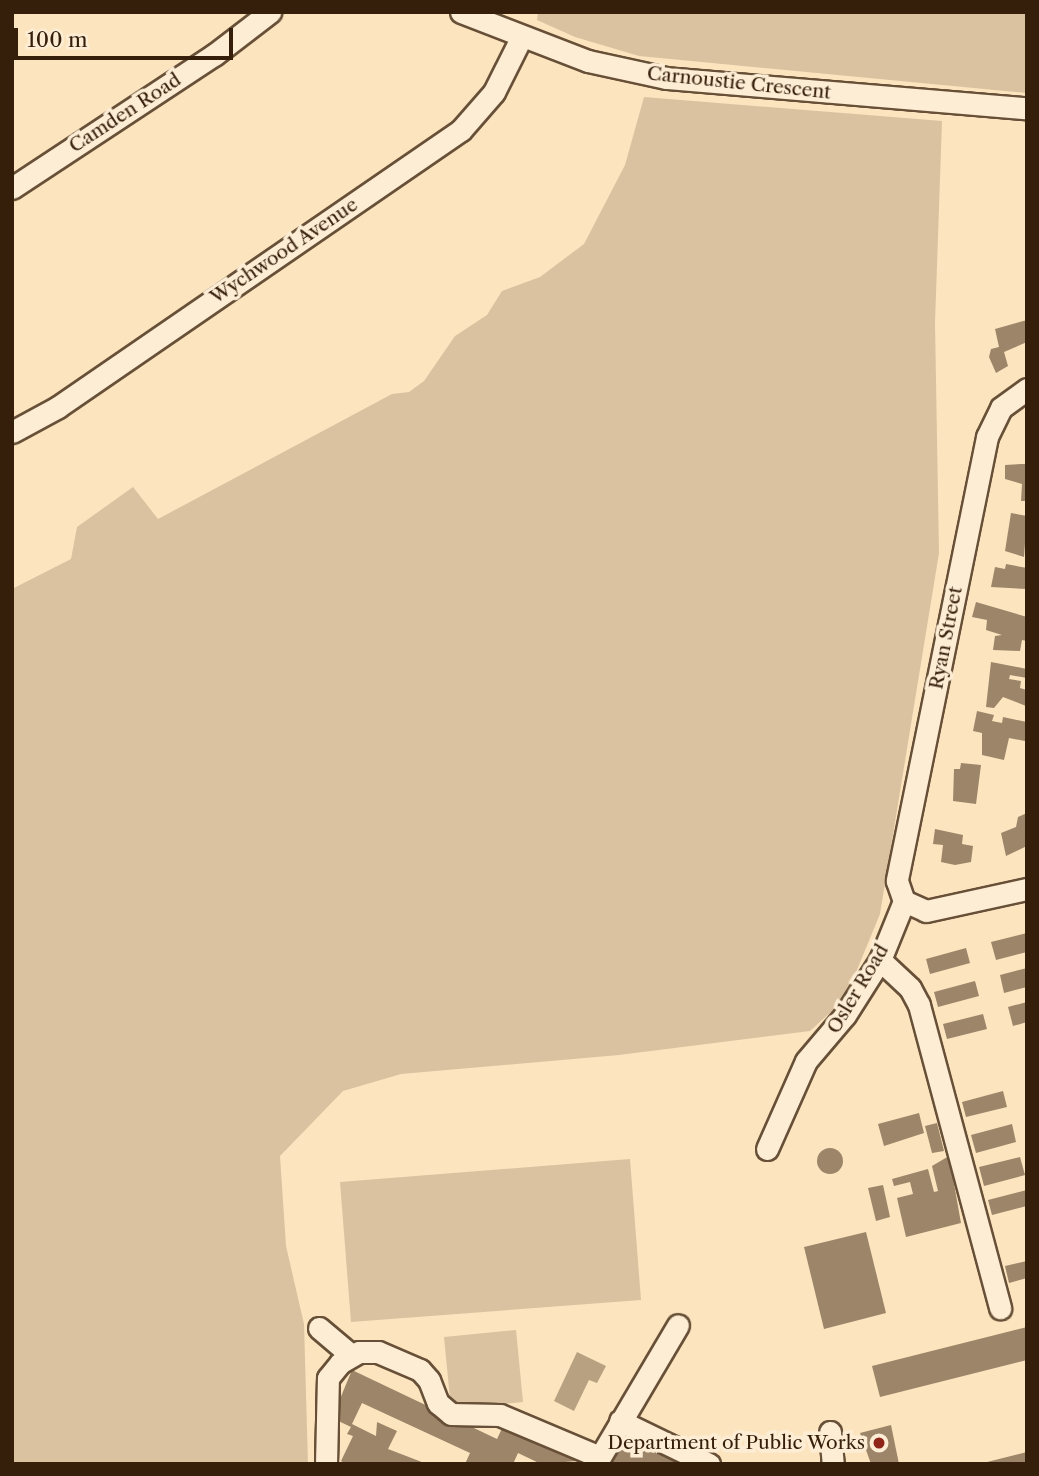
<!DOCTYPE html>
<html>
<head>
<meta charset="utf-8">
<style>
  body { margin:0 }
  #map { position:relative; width:1039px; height:1476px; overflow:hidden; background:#fce4bf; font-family:"Libre Caslon Text",serif }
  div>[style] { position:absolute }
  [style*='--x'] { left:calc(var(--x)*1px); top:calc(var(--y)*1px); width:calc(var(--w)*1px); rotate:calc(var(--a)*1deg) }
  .green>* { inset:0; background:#dac2a0 }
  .water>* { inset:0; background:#b8a181 }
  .building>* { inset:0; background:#9c8568 }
  .round { border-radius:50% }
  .roads { filter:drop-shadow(2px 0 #675037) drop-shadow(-2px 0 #675037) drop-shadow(0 2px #675037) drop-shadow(0 -2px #675037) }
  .minor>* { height:21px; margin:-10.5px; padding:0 10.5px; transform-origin:10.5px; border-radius:10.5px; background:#fdedd5 }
  .dots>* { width:19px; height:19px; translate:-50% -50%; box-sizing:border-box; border:4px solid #fdedd5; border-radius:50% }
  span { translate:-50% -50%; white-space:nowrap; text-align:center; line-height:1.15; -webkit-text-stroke:7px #fdedd5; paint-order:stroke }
  .street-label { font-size:19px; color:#351e0a }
  .poi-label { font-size:19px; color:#351e0a }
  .right { translate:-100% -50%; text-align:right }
  .frame { position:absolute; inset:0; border:14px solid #351e0a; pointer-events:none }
  .scale { position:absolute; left:14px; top:28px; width:219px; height:32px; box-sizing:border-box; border:4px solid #351e0a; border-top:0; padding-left:9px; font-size:21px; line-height:24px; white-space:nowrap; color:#351e0a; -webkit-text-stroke:5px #fdedd5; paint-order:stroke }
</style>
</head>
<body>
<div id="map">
  <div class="green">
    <div style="clip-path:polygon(538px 12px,1027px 12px,1027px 93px,639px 56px,575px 37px,537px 20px)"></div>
    <div style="clip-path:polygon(644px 97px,942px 121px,935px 323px,939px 553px,880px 914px,845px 999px,810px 1031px,619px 1055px,401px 1074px,343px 1091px,280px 1156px,286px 1246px,304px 1324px,308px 1464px,12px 1464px,12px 589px,71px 559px,77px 527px,133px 487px,158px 519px,392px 394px,409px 392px,424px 381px,455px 336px,487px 315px,502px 291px,540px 277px,584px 244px,625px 165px)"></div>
    <div style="clip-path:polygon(630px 1159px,641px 1300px,351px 1322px,340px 1182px)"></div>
    <div style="clip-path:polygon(516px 1330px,523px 1402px,451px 1409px,444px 1337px)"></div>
  </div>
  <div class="water">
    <div style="clip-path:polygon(577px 1352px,606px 1366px,597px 1383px,589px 1380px,574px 1411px,554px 1401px)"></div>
  </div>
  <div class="building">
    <div style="clip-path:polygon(1027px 320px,1027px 342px,1004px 352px,1008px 366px,996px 373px,989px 357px,991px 349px,999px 347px,995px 329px)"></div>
    <div style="clip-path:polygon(1022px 464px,1027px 464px,1027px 501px,1021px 501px,1022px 484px,1005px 479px,1005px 465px)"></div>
    <div style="clip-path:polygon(1011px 513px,1027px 516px,1024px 557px,1005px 551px)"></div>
    <div style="clip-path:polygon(1006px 564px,1027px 568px,1027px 589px,991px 587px,995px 567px,1005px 569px)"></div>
    <div style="clip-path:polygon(976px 602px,1027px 617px,1027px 641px,1022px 640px,1020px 651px,993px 650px,995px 636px,1002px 635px,986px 630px,987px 620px,972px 617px)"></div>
    <div style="clip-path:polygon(991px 662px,1027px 669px,1027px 678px,1010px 675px,1009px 679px,1021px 681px,1020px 688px,1027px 690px,1026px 706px,1003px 697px,994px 708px,986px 707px)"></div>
    <div style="clip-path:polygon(977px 711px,994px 715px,992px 721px,1002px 723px,1003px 717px,1027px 722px,1025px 741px,1009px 738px,1004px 760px,982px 755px,982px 733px,973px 731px)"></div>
    <div style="clip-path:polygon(961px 763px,981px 765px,976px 804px,953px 801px,954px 769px,960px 769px)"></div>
    <div style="clip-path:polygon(1027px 813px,1027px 846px,1006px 856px,1001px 833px,1016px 827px,1018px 817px)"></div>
    <div style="clip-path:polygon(935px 829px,963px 835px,962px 844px,973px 846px,971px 862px,955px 865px,941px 862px,943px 845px,933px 844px)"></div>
    <div style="clip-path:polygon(1027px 933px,1027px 952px,996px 960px,991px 942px)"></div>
    <div style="clip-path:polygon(966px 948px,970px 963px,930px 974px,926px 959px)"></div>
    <div style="clip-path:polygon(1027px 968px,1027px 987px,1004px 993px,1000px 975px)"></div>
    <div style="clip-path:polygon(975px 981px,979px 996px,938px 1007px,934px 992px)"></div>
    <div style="clip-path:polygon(1027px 1002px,1027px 1022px,1013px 1026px,1008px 1007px)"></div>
    <div style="clip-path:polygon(983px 1014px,987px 1029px,947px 1039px,943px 1024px)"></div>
    <div style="clip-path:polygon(1003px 1091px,1007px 1107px,966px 1117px,962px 1102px)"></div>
    <div style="clip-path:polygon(919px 1113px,924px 1133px,884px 1146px,878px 1124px)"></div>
    <div style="clip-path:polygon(937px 1123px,944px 1151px,932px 1153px,925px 1126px)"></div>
    <div style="clip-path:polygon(1012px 1124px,1016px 1142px,976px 1153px,971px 1135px)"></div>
    <div class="round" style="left:817px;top:1148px;width:26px;height:26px"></div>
    <div style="clip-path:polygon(949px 1156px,961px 1223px,906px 1237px,897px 1198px,913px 1194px,910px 1182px,894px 1186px,892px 1179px,928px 1169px,934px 1192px,938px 1191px,932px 1166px)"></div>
    <div style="clip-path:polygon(1020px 1157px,1025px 1175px,984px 1186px,979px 1167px)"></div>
    <div style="clip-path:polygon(883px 1185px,890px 1217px,876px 1221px,868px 1188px)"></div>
    <div style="clip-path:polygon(1027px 1190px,1027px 1206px,992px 1215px,988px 1200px)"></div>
    <div style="clip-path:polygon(866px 1232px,886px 1313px,824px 1329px,804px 1247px)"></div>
    <div style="clip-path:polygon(1027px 1261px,1027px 1278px,1009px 1283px,1005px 1266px)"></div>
    <div style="clip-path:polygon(1027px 1327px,1027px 1360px,880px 1397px,872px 1366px)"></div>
    <div style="clip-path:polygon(352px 1370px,497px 1439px,506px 1420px,589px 1460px,541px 1464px,518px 1453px,513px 1464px,465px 1464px,470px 1453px,362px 1403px,352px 1424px,376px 1436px,377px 1422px,397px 1431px,388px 1449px,427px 1464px,346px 1464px,341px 1461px,353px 1436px,347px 1434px,351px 1427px,332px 1418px)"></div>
    <div style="clip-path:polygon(891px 1425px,899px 1464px,871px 1464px,860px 1433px)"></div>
    <div style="clip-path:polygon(630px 1431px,700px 1464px,608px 1464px,621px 1437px,626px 1440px)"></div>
    <div style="clip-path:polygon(1027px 1452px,1027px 1464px,983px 1464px,983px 1463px)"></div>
  </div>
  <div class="roads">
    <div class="minor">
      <div style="--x:461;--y:12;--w:136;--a:21.1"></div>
      <div style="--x:588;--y:61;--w:80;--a:12.3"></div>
      <div style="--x:666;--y:78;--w:362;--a:4.8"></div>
      <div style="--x:12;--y:188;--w:242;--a:-33.4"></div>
      <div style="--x:214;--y:55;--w:71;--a:-37.5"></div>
      <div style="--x:1027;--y:389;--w:32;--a:144"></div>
      <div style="--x:1001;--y:408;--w:32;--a:116"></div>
      <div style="--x:987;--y:437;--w:453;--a:101.5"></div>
      <div style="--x:897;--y:881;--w:21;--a:71"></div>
      <div style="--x:904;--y:901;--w:24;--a:24"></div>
      <div style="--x:926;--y:911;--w:103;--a:-12.3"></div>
      <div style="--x:12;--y:432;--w:52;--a:-28.5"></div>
      <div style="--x:58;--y:407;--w:489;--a:-34.5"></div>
      <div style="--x:461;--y:130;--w:50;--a:-49"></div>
      <div style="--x:494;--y:92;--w:60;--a:-63.4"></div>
      <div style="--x:880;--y:960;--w:41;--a:43"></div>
      <div style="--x:910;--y:988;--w:19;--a:62"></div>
      <div style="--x:919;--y:1005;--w:314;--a:75"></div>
      <div style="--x:767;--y:1149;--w:96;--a:-66.1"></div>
      <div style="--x:806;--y:1061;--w:60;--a:-49.7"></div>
      <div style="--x:845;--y:1015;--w:65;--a:-57.5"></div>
      <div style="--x:880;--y:960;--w:64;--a:-67.9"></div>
      <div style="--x:319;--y:1328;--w:42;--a:40.2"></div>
      <div style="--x:620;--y:1421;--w:99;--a:25.8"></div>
      <div style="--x:830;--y:1432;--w:32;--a:85"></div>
      <div style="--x:326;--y:1464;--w:86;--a:-88.7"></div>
      <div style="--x:328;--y:1378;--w:19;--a:-51"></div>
      <div style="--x:340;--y:1363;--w:22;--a:-30"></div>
      <div style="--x:359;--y:1352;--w:19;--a:0"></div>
      <div style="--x:378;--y:1352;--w:46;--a:23.2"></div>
      <div style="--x:420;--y:1370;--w:13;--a:48"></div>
      <div style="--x:429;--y:1380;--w:25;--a:69"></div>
      <div style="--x:438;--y:1403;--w:17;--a:40"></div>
      <div style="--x:451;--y:1414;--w:49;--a:1.2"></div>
      <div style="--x:500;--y:1415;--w:108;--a:22.8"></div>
      <div style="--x:600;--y:1457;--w:153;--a:-59.4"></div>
    </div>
  </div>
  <div class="dots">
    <div style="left:879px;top:1443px;background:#8f2418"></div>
  </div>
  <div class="street-label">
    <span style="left:739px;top:83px;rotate:6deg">Carnoustie Crescent</span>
    <span style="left:125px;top:113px;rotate:-33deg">Camden Road</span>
    <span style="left:284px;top:251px;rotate:-34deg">Wychwood Avenue</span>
    <span style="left:946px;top:638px;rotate:-79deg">Ryan Street</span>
    <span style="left:858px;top:989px;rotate:-59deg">Osler Road</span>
  </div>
  <div class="poi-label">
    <span class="right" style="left:865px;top:1443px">Department of Public Works</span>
  </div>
  <div class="frame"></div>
  <div class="scale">100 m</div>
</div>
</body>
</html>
